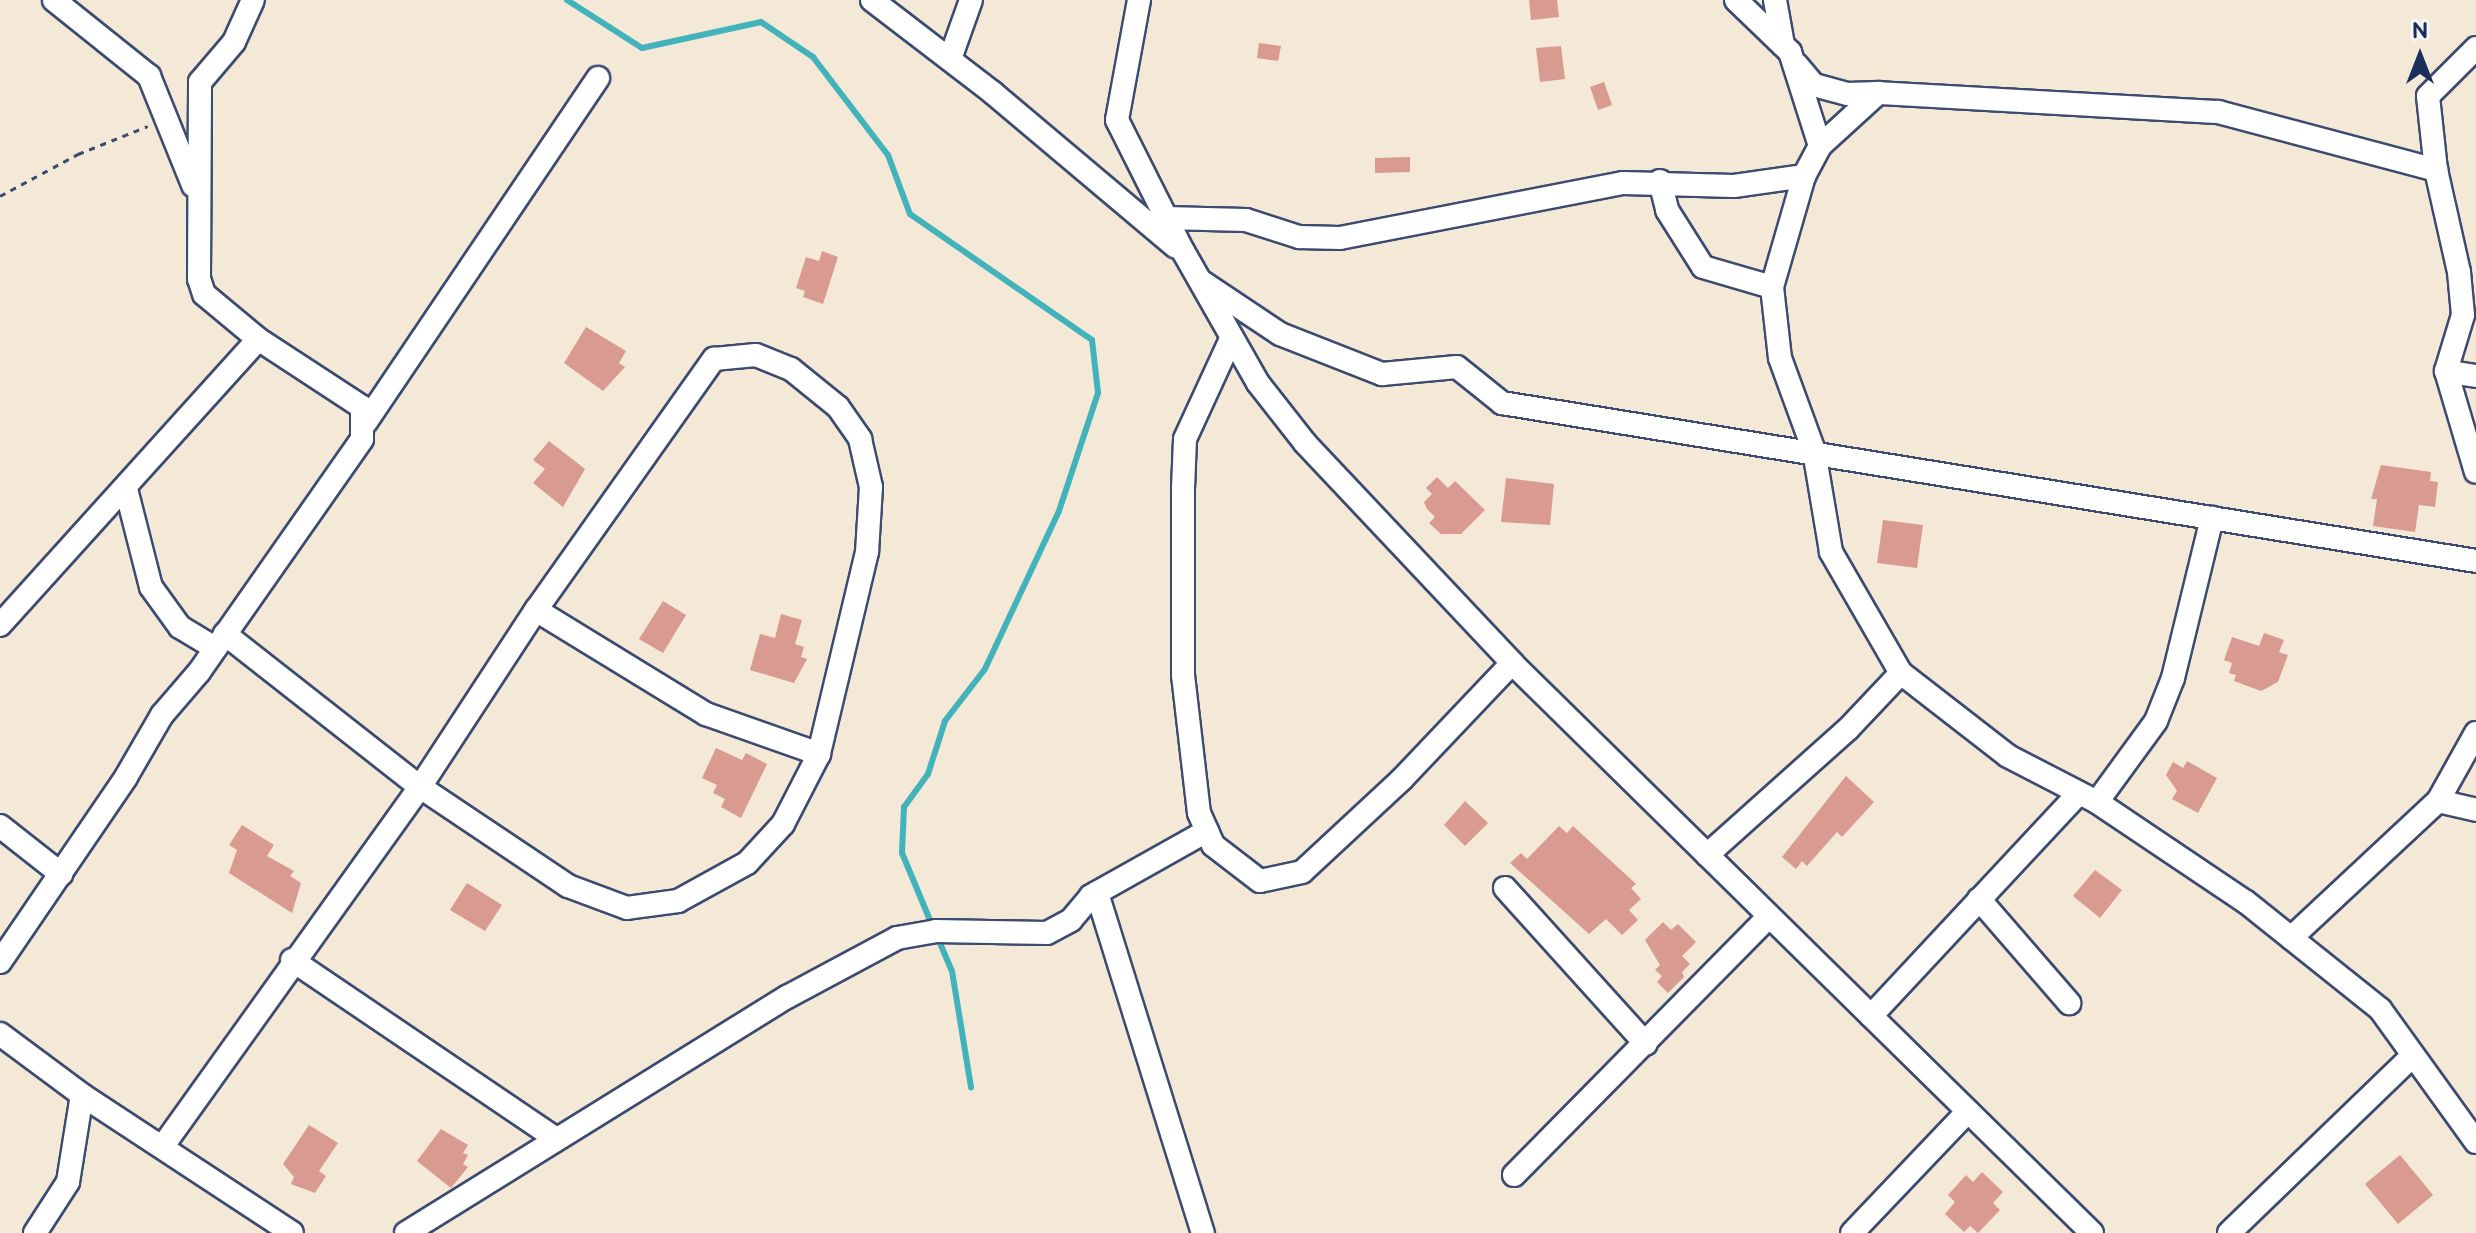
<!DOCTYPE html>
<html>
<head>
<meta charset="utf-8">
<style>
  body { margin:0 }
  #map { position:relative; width:2476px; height:1233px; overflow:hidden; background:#f4e8d7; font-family:"Balsamiq Sans",sans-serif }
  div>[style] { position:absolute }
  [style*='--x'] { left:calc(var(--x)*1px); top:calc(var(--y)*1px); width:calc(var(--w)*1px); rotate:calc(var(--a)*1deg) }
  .stream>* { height:6px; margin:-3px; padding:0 3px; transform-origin:3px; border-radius:3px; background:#42b2bb }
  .building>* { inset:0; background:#d89a91 }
  .path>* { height:3px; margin-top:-1.5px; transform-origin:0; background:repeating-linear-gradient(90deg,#3c4b70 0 6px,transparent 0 12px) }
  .roads { filter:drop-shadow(2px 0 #3c4b70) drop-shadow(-2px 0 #3c4b70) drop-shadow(0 2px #3c4b70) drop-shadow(0 -2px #3c4b70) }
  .street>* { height:22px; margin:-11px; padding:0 11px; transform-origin:11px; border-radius:11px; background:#fff }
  span { translate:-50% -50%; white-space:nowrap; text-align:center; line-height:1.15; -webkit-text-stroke:6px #f6f6f2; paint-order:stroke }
  .north { position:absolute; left:2380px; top:16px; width:80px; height:80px; -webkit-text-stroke:6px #f6f6f2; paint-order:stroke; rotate:0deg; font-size:22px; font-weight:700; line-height:32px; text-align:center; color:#1b2f5e }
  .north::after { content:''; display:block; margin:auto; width:28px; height:36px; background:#1b2f5e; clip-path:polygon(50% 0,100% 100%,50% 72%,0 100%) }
</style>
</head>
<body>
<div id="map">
  <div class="stream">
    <div style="--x:567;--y:0;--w:89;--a:32.6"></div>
    <div style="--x:642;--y:48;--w:122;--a:-12.3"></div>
    <div style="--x:761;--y:22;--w:63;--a:33.9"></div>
    <div style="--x:813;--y:57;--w:123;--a:52.6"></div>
    <div style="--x:888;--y:155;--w:63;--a:69.6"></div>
    <div style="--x:910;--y:214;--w:221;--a:34.7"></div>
    <div style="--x:1092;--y:340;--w:53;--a:83.5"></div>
    <div style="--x:1098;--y:393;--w:124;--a:108.3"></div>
    <div style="--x:1059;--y:511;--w:174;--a:115.1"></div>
    <div style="--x:985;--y:669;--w:66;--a:127.6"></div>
    <div style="--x:945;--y:721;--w:56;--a:107.8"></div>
    <div style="--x:928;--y:774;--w:41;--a:126"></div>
    <div style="--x:904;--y:807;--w:46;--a:92.5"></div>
    <div style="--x:902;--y:853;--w:78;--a:67.4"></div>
    <div style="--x:937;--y:936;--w:38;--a:67"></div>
    <div style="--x:952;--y:971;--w:118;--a:80.7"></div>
  </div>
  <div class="building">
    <div style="clip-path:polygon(1529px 0,1557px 0,1559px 17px,1531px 20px)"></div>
    <div style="clip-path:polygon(1259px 43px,1281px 46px,1278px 61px,1257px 58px)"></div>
    <div style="clip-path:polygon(1561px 46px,1565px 79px,1540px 82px,1536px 48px)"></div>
    <div style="clip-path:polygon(1604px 82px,1612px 105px,1598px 110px,1590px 87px)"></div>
    <div style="clip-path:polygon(1410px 157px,1410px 172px,1375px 173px,1375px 158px)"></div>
    <div style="clip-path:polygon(822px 251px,838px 257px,823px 304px,803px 297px,805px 291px,796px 288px,806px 257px,819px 261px)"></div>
    <div style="clip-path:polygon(586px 327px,626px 351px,619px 363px,625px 367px,603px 391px,564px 363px)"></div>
    <div style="clip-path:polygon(549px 441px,585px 469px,563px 507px,533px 483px,545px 469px,533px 460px)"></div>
    <div style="clip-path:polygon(2381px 465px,2431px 472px,2430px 481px,2438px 482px,2435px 507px,2419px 505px,2415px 532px,2373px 526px,2377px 499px,2371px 499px)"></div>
    <div style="clip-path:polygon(1437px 477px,1448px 488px,1455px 481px,1485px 510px,1461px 534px,1441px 534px,1429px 523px,1435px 517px,1427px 509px,1424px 502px,1432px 494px,1426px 488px)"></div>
    <div style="clip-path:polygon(1506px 478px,1554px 484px,1550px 525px,1501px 522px)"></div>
    <div style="clip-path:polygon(1883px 520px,1923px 525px,1917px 568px,1877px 563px)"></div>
    <div style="clip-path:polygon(663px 601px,686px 615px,663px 653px,639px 639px)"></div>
    <div style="clip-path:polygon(781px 614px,802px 620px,795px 644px,804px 647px,801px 657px,807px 659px,794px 683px,750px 670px,760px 634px,775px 638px)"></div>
    <div style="clip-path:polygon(2264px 633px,2284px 640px,2279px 652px,2288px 655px,2278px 682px,2261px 691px,2234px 681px,2236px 675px,2229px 673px,2232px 663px,2224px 660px,2232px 637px,2259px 646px)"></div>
    <div style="clip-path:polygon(716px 748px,742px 760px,746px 753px,767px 764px,741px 818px,721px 807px,725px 799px,713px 793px,717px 785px,702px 778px)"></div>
    <div style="clip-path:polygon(2187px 761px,2217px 778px,2198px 813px,2172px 799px,2177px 791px,2166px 775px,2173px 762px,2183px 768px)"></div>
    <div style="clip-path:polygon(1846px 776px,1874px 802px,1842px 837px,1837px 832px,1807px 866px,1802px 861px,1796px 869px,1782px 857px)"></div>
    <div style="clip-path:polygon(1465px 801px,1488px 823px,1465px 846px,1444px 825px)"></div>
    <div style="clip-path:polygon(242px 825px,274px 845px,267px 856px,294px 871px,290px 876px,301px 883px,292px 913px,229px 873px,237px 850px,229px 845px)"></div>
    <div style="clip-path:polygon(1559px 826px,1567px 833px,1573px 826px,1636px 884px,1631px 888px,1641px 899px,1629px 910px,1638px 920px,1622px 935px,1606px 919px,1589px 934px,1510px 863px,1521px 853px,1527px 859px)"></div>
    <div style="clip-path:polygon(2095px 870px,2122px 890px,2100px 918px,2073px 896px)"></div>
    <div style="clip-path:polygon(467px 883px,502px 905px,485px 931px,450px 910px)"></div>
    <div style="clip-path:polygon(1663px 922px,1671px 930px,1678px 924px,1696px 942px,1682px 956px,1690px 964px,1682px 972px,1684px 977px,1668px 993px,1657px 982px,1662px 976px,1655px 970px,1660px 965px,1645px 940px)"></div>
    <div style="clip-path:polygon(309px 1125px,338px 1143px,319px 1171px,326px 1176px,315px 1193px,291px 1184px,294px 1177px,283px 1164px)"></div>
    <div style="clip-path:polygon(441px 1129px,468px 1145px,463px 1153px,468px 1155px,463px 1164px,468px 1167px,451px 1188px,417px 1161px)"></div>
    <div style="clip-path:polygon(2400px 1155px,2433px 1195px,2398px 1224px,2365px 1184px)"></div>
    <div style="clip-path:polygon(1982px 1172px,2003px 1192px,1993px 1203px,2000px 1210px,1978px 1233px,1970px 1226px,1964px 1232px,1945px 1214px,1955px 1202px,1948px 1195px,1966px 1175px,1973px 1182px)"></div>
  </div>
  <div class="path">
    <div style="--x:0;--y:196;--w:89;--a:-28.3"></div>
    <div style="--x:78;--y:154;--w:75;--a:-21.8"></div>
  </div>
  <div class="roads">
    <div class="street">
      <div style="--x:54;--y:0;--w:122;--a:38.7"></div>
      <div style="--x:149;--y:76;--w:118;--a:68"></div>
      <div style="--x:872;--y:0;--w:153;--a:37.5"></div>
      <div style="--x:993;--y:93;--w:238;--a:40.1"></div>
      <div style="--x:1139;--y:0;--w:122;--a:100.4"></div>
      <div style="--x:1117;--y:120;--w:147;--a:63.3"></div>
      <div style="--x:1183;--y:251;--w:152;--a:60.4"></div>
      <div style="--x:1258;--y:383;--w:76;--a:51.9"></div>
      <div style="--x:1305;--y:443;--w:302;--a:46.7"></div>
      <div style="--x:1512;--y:663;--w:813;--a:44.5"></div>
      <div style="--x:1736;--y:0;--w:75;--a:43.9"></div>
      <div style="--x:1790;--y:52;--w:99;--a:72.3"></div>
      <div style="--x:1775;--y:0;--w:46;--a:79.9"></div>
      <div style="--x:950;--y:59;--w:63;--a:-70.4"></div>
      <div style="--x:1797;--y:65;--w:26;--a:50"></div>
      <div style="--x:1814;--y:85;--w:34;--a:15"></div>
      <div style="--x:1847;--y:94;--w:31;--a:-2"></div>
      <div style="--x:2436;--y:170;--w:74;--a:-96.2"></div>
      <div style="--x:2428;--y:96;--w:68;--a:-45"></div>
      <div style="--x:1660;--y:181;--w:30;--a:76"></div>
      <div style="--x:1667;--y:210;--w:67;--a:57.7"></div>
      <div style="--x:1703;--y:267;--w:72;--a:16.2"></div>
      <div style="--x:1772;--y:287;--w:71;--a:83.6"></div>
      <div style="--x:1780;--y:358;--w:99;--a:69.9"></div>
      <div style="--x:1814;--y:451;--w:102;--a:80.4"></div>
      <div style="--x:1831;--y:552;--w:140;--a:60"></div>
      <div style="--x:1901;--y:673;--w:135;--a:37.8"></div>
      <div style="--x:2008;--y:756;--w:100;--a:27.3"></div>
      <div style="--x:2097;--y:802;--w:179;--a:33.9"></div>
      <div style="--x:2246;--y:902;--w:171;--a:38.6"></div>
      <div style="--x:2380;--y:1009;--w:164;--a:54.2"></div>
      <div style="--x:1165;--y:218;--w:81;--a:1.4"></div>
      <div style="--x:1246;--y:220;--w:56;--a:17.8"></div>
      <div style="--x:1299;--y:237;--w:41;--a:1.4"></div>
      <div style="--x:1340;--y:238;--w:288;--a:-11"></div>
      <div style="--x:1623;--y:183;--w:111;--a:1.5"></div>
      <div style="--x:1734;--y:186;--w:71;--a:-8.1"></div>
      <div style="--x:1804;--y:176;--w:34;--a:-62"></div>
      <div style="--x:1820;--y:146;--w:79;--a:-42.4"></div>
      <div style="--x:1878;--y:93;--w:341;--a:3.2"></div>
      <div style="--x:2218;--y:112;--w:226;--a:14.9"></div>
      <div style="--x:2436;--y:170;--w:105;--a:77.3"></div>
      <div style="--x:2459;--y:272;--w:43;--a:84.7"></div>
      <div style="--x:2463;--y:315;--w:59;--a:106.9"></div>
      <div style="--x:1202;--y:282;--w:94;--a:33.7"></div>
      <div style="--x:1280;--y:334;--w:110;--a:21.4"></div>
      <div style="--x:1382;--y:374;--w:75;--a:-5.3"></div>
      <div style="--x:1457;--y:367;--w:58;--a:38.7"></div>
      <div style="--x:1502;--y:403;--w:987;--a:9.21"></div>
      <div style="--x:1772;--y:287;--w:116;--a:-73.9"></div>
      <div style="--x:1231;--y:339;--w:110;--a:114.7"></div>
      <div style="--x:1185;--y:439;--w:49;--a:92.3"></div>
      <div style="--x:1183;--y:488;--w:187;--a:90"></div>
      <div style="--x:1183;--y:675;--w:139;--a:83.4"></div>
      <div style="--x:1199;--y:813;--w:35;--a:66"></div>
      <div style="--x:1213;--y:845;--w:59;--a:37.5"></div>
      <div style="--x:1260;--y:881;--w:43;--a:-12.1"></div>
      <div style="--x:1302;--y:872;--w:137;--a:-42.9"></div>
      <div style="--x:1402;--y:779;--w:160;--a:-46.5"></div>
      <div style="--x:2476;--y:376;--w:30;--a:-171"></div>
      <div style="--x:2446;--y:371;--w:105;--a:73.5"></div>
      <div style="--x:366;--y:422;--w:415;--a:-56"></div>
      <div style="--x:126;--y:489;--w:101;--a:75.7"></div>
      <div style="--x:151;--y:587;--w:49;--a:54.1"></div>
      <div style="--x:180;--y:627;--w:41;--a:31"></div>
      <div style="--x:536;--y:610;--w:199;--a:31.5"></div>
      <div style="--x:706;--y:714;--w:120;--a:19.5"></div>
      <div style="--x:0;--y:625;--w:385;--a:-47.9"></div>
      <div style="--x:2438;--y:801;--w:39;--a:13"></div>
      <div style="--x:2097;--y:802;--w:100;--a:-53.9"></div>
      <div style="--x:2156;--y:721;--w:46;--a:-68.4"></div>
      <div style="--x:2173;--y:678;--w:165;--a:-76.3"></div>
      <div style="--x:0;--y:826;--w:78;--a:38.2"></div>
      <div style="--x:1707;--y:855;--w:189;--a:-41.8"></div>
      <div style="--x:1848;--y:729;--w:77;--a:-46.6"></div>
      <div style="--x:1505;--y:888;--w:210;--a:47.9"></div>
      <div style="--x:1097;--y:893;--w:356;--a:72.7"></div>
      <div style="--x:1979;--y:899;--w:138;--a:49.1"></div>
      <div style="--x:2291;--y:938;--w:201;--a:-43"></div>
      <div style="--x:2438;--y:801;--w:78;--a:-60.8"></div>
      <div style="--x:292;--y:960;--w:319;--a:34.1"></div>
      <div style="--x:0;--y:962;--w:224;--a:-55.7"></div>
      <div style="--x:126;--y:777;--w:72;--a:-59.9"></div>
      <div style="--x:162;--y:715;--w:57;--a:-49.3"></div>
      <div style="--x:199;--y:672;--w:284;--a:-55"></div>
      <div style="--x:362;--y:439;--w:32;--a:-90"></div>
      <div style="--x:362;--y:407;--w:124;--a:-146.8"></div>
      <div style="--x:258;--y:339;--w:70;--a:-140.2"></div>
      <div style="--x:204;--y:294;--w:16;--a:-108"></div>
      <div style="--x:199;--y:279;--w:197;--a:-89.7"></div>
      <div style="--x:200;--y:82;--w:52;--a:-49.6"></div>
      <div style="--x:234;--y:42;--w:46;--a:-65.7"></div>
      <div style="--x:1871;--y:1016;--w:305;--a:-47"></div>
      <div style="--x:0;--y:1034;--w:102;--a:36.6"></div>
      <div style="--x:82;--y:1095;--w:251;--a:33.3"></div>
      <div style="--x:163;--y:1146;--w:442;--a:-54.4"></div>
      <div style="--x:420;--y:787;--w:212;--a:-56.8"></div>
      <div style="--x:536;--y:610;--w:308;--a:-54.7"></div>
      <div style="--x:714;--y:359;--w:42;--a:-5.4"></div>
      <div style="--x:756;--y:355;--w:38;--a:22"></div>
      <div style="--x:791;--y:369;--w:60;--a:39"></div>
      <div style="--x:838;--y:407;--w:39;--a:55"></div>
      <div style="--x:860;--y:439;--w:49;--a:77.1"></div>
      <div style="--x:871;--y:487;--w:65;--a:93.5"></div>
      <div style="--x:867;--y:552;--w:208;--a:103.4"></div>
      <div style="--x:819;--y:754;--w:79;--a:117.2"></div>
      <div style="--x:783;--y:824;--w:53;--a:132.7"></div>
      <div style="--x:747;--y:863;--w:79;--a:151.2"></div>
      <div style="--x:678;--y:901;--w:51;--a:172.2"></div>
      <div style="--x:627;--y:908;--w:63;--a:-159.6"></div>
      <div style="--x:568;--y:886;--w:178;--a:-146.2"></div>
      <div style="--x:420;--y:787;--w:248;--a:-141.9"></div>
      <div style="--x:1514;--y:1175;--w:363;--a:-45.4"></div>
      <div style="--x:35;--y:1233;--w:61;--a:-57.1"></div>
      <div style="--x:68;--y:1182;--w:88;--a:-80.9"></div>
      <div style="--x:406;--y:1233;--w:448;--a:-31.8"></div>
      <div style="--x:787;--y:997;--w:125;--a:-28.2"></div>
      <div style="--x:897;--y:938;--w:39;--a:-10"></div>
      <div style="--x:935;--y:931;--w:112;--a:1"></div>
      <div style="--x:1047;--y:933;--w:27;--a:-28"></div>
      <div style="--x:1071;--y:920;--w:31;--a:-50"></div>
      <div style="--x:1091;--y:896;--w:133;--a:-29.3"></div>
      <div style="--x:1852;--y:1233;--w:168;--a:-46.4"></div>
      <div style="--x:2229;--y:1233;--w:253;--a:-44"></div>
    </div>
  </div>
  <div class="north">N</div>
</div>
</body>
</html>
